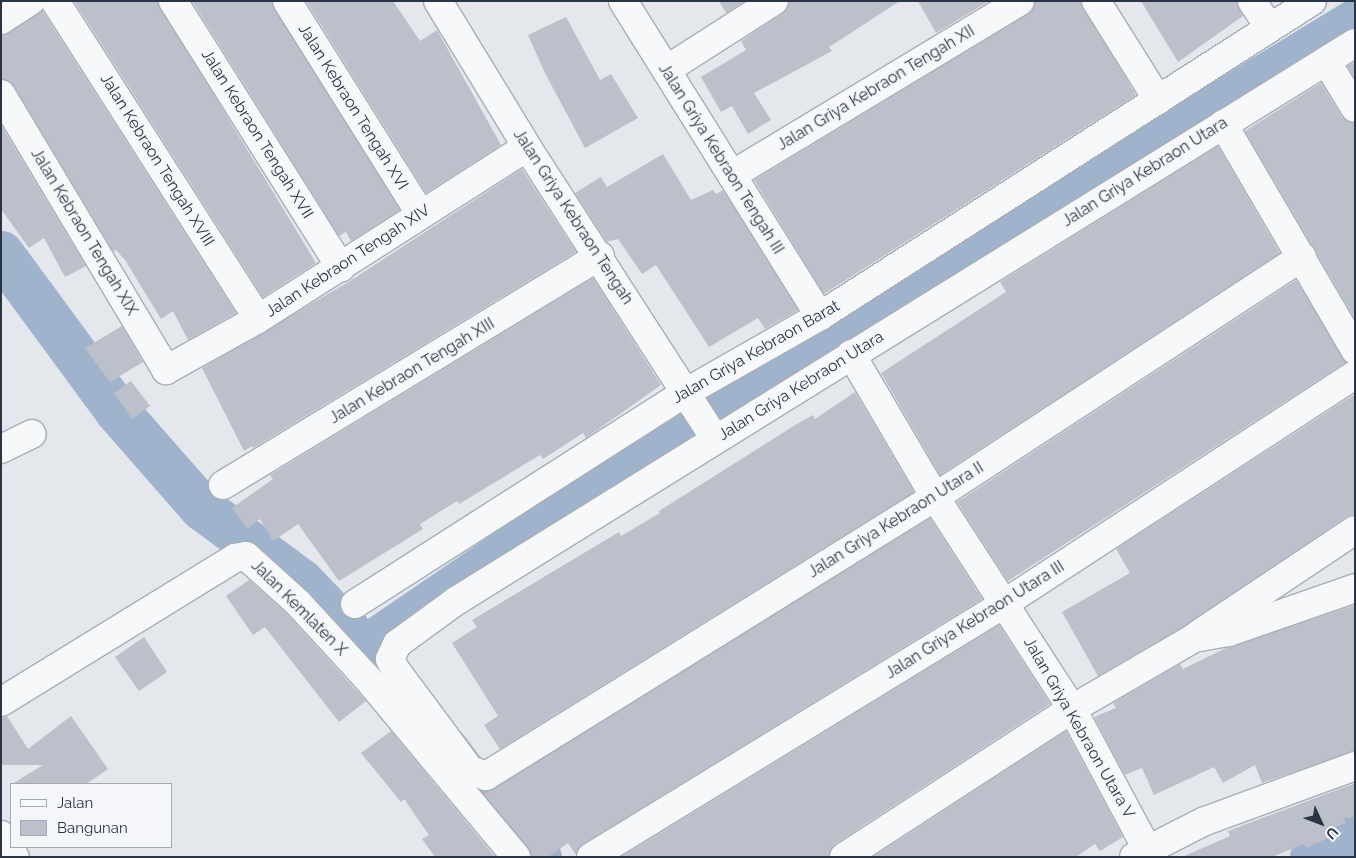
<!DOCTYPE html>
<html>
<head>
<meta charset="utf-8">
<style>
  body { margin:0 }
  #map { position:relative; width:1356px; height:858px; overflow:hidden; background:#e4e7ec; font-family:Raleway,sans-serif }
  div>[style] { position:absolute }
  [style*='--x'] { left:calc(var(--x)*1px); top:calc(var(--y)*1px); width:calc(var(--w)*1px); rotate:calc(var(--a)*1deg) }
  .river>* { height:45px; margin:-22.5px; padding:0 22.5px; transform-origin:22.5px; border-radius:22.5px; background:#9fb4cc }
  .building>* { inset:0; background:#bbc0ca }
  .roads { filter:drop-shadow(1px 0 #a9aeb7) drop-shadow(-1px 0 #a9aeb7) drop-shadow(0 1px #a9aeb7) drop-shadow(0 -1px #a9aeb7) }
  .minor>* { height:28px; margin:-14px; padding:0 14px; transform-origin:14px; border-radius:14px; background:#f7f8fa }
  span { translate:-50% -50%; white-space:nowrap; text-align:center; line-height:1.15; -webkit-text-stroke:4px #f4f6f9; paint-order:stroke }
  .street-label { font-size:16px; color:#2b3445 }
  .frame { position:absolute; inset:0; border:2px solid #2b3445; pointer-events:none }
  .legend { position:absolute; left:10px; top:783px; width:162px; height:65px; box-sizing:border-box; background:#f4f6f9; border:1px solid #a4a8b1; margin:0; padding:6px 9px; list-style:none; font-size:15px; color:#2b3445 }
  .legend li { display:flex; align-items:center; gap:10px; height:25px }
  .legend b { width:25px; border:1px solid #a4a8b1 }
  .north { position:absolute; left:1296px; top:798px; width:50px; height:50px; -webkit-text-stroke:4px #f4f6f9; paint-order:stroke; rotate:133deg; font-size:14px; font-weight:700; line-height:20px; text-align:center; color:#2b3445 }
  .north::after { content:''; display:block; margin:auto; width:18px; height:22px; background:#2b3445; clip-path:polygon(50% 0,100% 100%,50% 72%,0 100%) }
</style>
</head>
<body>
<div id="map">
  <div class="river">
    <div style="--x:1;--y:253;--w:196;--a:53.7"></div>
    <div style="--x:117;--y:411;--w:129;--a:48.8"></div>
    <div style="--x:202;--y:508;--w:123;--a:36.4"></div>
    <div style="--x:301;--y:581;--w:66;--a:46.2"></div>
    <div style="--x:347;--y:629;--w:25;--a:56"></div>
    <div style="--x:361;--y:650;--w:28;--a:35"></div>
    <div style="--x:361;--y:650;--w:392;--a:-34.3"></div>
    <div style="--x:685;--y:429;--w:784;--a:-31.34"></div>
    <div style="--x:446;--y:749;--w:34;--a:53"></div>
    <div style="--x:466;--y:776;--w:109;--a:48"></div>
    <div style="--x:1312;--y:857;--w:48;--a:-27.1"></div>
  </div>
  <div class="building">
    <div style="clip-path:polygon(74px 1px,157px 1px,316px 263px,263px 297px)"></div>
    <div style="clip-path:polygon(192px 1px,271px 1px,400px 210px,351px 241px,346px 232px,339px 236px)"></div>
    <div style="clip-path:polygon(306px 1px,393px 1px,420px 41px,437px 30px,501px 145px,426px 193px)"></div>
    <div style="clip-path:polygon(719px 1px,745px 1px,726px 13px)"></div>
    <div style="clip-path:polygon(789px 1px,900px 1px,829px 47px,832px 51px,754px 93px,771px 120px,748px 134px,732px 106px,721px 112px,701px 77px,746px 50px,741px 41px,782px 14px)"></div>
    <div style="clip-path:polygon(918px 1px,989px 1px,936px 33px)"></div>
    <div style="clip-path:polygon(1036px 1px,1080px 1px,1136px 95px,824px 294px,754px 180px,1028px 14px)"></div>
    <div style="clip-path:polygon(1141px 1px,1236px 1px,1243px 16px,1178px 62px)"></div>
    <div style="clip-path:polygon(42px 10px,236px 313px,188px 340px,173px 311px,161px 319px,125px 260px,116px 250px,113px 251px,14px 86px,1px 78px,1px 36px)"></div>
    <div style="clip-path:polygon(566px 17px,600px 80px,611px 74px,638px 118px,585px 148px,545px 73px,528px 35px)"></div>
    <div style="clip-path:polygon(1355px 62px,1355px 78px,1347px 66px)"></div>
    <div style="clip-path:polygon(1321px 83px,1342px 117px,1355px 124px,1355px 319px,1245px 131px)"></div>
    <div style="clip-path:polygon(1px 125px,86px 266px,65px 277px,44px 238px,29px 248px,1px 209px)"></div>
    <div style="clip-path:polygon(1218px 146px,1280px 253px,940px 475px,881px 373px,1006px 292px,1000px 282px)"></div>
    <div style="clip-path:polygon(663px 154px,691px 200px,713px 190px,716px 194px,723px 190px,798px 310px,765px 329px,758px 318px,709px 347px,656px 265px,642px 274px,618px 239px,607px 242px,575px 193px,601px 177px,607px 187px)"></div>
    <div style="clip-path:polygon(522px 169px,576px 252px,253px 448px,252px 446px,244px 451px,202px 368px,350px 281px)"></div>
    <div style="clip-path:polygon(593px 278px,661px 385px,586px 438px,583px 433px,543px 459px,540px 455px,459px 504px,457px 501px,420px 524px,423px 529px,339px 581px,298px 524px,273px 541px,260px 519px,247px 529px,232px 508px,273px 479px,270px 475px)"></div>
    <div style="clip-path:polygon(1296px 280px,1346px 362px,1008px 581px,957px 502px)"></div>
    <div style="clip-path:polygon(122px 326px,143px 362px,110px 382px,85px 348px)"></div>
    <div style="clip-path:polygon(131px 381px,150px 406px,132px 419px,114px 393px)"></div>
    <div style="clip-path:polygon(855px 392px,914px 492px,500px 749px,484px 725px,498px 716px,452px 643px,477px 627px,472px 620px,619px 532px,621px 536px,660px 513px,659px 511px,792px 427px,813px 415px,815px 419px)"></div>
    <div style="clip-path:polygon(1355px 394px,1355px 514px,1346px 517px,1188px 624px,1098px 676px,1062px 612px,1130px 573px,1116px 549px)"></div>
    <div style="clip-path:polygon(930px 518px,982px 599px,583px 844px,576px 855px,568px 843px,548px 857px,531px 857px,528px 847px,484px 794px)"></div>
    <div style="clip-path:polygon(249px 580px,286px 613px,366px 701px,339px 722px,265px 627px,253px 635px,226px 596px)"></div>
    <div style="clip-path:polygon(1355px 605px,1355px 751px,1262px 783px,1255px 765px,1223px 783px,1214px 767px,1154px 795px,1142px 768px,1125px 775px,1094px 717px,1116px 708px,1113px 703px,1180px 664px,1183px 669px,1226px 648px)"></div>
    <div style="clip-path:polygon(999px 625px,1050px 704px,835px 844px,829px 857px,621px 857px)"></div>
    <div style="clip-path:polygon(144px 637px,167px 672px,139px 691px,115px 657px)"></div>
    <div style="clip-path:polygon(7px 716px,28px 749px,71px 716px,108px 769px,86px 784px,12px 784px,43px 765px,1px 765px,1px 718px)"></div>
    <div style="clip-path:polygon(391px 731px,495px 857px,435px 857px,422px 839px,429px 835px,404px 799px,401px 802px,361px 753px)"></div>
    <div style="clip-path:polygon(1066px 731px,1123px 837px,1100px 851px,1095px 844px,1076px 857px,873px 857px)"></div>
    <div style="clip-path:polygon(1355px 783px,1355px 817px,1344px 818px,1346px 823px,1326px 830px,1330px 837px,1306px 848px,1304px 844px,1272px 857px,1182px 857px,1230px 836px,1228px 831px)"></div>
  </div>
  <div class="roads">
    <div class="minor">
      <div style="--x:55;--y:1;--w:377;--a:57.4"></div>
      <div style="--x:173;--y:1;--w:315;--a:57.8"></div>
      <div style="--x:287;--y:1;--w:250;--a:57.9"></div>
      <div style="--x:438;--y:1;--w:171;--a:58.6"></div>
      <div style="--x:527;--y:147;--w:347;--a:57.2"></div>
      <div style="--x:623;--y:1;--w:372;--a:58"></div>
      <div style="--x:1096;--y:1;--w:117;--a:57.9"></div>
      <div style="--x:1252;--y:1;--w:31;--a:57"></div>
      <div style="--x:1;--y:20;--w:35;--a:-33"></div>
      <div style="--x:1326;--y:61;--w:55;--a:58.3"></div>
      <div style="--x:666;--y:70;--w:128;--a:-32.6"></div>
      <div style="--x:1;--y:94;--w:322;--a:59.1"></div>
      <div style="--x:166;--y:370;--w:105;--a:-29"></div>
      <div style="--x:258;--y:319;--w:319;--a:-32.6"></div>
      <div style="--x:1223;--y:124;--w:262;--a:59.7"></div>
      <div style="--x:732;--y:175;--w:336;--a:-31.1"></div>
      <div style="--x:1302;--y:257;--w:439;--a:146.8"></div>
      <div style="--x:935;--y:497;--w:529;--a:148.14"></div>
      <div style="--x:486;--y:776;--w:17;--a:-159"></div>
      <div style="--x:470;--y:770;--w:126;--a:-126.6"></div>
      <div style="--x:395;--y:669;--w:11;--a:-117"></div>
      <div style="--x:390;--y:659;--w:17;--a:-65"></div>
      <div style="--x:397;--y:644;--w:73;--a:-36.1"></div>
      <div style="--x:456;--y:601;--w:1058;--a:-31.83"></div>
      <div style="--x:851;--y:354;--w:166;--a:59.6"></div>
      <div style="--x:935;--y:497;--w:252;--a:57.1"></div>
      <div style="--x:1072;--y:709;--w:159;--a:61.8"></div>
      <div style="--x:1;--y:449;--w:34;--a:-26"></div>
      <div style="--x:223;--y:485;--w:441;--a:-31.3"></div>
      <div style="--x:355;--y:604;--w:392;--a:-32.6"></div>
      <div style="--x:685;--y:393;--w:155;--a:-29.7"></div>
      <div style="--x:820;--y:316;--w:584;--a:-32.63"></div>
      <div style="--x:1199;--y:634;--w:187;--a:-33.7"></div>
      <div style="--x:1;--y:702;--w:275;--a:-31.6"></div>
      <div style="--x:235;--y:558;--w:11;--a:-10"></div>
      <div style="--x:246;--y:556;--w:70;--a:42.1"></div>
      <div style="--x:298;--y:603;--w:102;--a:47.4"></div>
      <div style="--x:367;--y:678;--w:233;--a:50.2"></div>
      <div style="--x:1;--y:835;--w:26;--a:58"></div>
      <div style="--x:591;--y:857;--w:486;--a:-31.5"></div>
      <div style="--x:1005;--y:603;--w:418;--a:-33.1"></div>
      <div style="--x:844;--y:857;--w:272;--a:-33"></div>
      <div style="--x:1072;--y:709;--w:141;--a:-30.2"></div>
      <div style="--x:1194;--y:638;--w:36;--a:-10"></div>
      <div style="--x:1229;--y:632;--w:133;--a:-19.2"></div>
      <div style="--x:1134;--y:857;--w:80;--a:-26.9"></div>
      <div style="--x:1205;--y:821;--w:160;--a:-20.1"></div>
    </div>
  </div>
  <div class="street-label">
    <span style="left:876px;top:88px;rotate:-31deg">Jalan Griya Kebraon Tengah XII</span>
    <span style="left:353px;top:107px;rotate:58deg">Jalan Kebraon Tengah XVI</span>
    <span style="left:257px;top:134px;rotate:58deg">Jalan Kebraon Tengah XVII</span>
    <span style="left:721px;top:159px;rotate:58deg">Jalan Griya Kebraon Tengah III</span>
    <span style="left:157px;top:160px;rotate:58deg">Jalan Kebraon Tengah XVIII</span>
    <span style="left:1145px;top:172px;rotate:-32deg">Jalan Griya Kebraon Utara</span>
    <span style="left:573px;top:217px;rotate:57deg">Jalan Griya Kebraon Tengah</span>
    <span style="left:84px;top:232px;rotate:59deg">Jalan Kebraon Tengah XIX</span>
    <span style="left:348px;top:261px;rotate:-33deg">Jalan Kebraon Tengah XIV</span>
    <span style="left:756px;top:352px;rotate:-30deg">Jalan Griya Kebraon Barat</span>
    <span style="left:412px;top:371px;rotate:-31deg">Jalan Kebraon Tengah XIII</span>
    <span style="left:801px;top:386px;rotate:-32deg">Jalan Griya Kebraon Utara</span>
    <span style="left:896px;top:520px;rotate:-32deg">Jalan Griya Kebraon Utara II</span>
    <span style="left:299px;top:608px;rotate:45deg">Jalan Kemlaten X</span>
    <span style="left:975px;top:620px;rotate:-32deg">Jalan Griya Kebraon Utara III</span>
    <span style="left:1079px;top:728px;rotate:60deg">Jalan Griya Kebraon Utara V</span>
  </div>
  <div class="frame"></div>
  <ul class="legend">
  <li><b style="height:6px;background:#f7f8fa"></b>Jalan</li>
  <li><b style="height:14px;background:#bbc0ca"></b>Bangunan</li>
  </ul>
  <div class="north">U</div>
</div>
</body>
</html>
